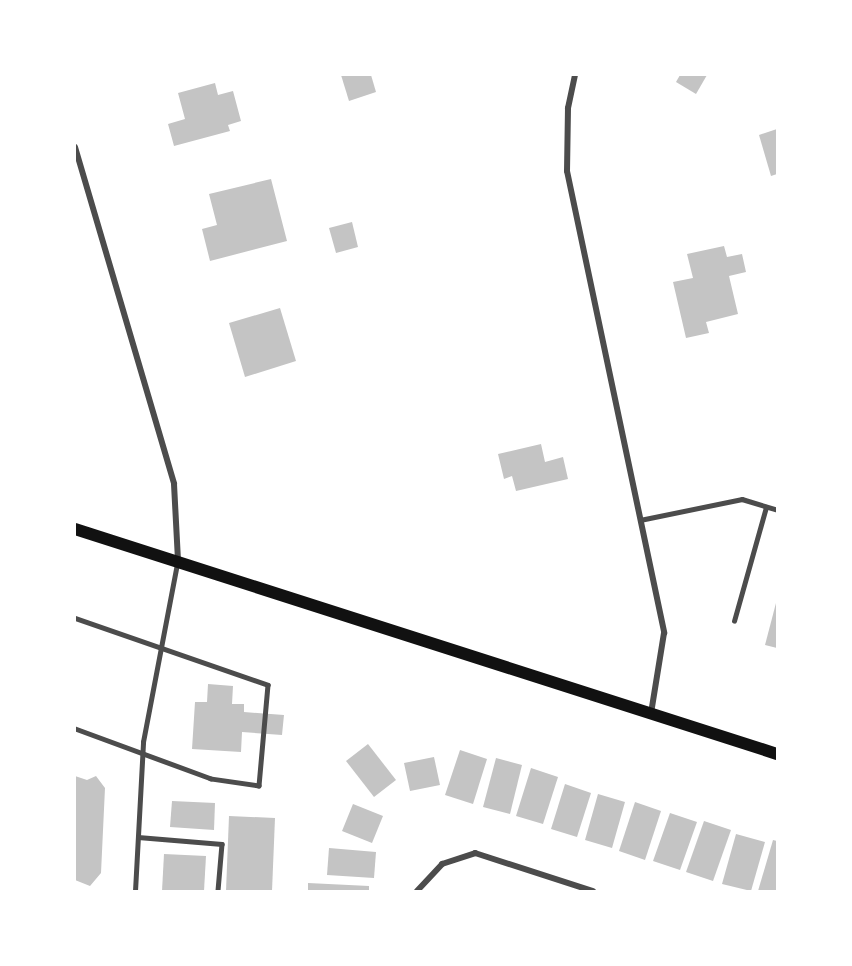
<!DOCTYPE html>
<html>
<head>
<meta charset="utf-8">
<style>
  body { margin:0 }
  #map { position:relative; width:852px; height:966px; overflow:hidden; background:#fff; font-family:Quicksand,sans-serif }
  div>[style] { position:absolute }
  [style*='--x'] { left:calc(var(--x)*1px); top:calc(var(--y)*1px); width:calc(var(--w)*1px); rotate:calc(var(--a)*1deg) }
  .building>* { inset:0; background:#c4c4c4 }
  .service>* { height:4.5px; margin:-2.25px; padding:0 2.25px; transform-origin:2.25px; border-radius:2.25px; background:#4c4c4c }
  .minor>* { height:6px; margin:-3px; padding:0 3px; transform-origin:3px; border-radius:3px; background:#4c4c4c }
  .secondary>* { height:12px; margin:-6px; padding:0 6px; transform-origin:6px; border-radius:6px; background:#111 }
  span { translate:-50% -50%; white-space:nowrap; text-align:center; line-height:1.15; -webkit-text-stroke:5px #fff; paint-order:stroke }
  .frame { position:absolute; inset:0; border:76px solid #fff; pointer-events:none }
</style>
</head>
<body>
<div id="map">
  <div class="building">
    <div style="clip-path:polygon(341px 75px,371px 75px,376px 92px,349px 101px)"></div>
    <div style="clip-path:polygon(680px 75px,707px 75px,696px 94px,676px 82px)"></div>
    <div style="clip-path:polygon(215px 83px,218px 95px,233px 91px,241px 121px,228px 125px,230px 131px,174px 146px,168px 124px,185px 119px,178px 93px)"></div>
    <div style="clip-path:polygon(777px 129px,777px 174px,771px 176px,759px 135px)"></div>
    <div style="clip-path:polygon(271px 179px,287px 241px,210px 261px,202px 229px,217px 225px,209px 194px)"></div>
    <div style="clip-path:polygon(352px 222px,358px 247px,336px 253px,329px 228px)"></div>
    <div style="clip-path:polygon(724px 246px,727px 257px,742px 254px,746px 272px,729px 276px,738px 314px,706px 322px,709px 333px,686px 338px,673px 282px,693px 278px,687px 254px)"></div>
    <div style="clip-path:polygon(280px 308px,296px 361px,245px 377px,229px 323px)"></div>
    <div style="clip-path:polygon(541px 444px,545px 462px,563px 457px,568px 479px,516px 491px,512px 476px,504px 479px,498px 454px)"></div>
    <div style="clip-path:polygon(776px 603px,777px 604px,777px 648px,765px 645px)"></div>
    <div style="clip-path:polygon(208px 684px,233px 686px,232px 704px,244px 704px,244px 712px,284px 715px,282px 735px,242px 732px,241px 752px,192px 749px,195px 702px,207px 702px)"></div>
    <div style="clip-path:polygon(368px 744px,396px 780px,374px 797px,346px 761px)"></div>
    <div style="clip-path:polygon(460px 750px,487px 759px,473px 804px,445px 795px)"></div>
    <div style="clip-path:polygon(434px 757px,440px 785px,410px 791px,404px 763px)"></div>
    <div style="clip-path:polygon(496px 758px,522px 765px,510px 814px,483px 807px)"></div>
    <div style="clip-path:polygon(531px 768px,558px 777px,543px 824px,516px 816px)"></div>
    <div style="clip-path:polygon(75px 776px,87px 780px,96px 776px,105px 788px,101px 873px,90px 886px,75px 880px)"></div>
    <div style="clip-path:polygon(565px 784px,591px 793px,577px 837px,551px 829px)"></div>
    <div style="clip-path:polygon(598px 794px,625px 802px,612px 848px,585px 840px)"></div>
    <div style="clip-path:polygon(172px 801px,215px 803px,214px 830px,170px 827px)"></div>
    <div style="clip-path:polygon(635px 802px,661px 811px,645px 860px,619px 851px)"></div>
    <div style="clip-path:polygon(353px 804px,383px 816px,372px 843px,342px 831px)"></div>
    <div style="clip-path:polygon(670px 813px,697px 822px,680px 870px,653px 861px)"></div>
    <div style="clip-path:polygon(229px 816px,275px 818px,272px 891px,226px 891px)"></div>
    <div style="clip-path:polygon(704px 821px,731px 830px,713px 881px,686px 872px)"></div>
    <div style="clip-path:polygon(736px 834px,765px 842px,751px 891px,722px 884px)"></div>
    <div style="clip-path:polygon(773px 840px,777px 841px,777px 891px,758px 891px)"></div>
    <div style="clip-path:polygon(329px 848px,376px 852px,374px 878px,327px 875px)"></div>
    <div style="clip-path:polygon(164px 854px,206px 856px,204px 891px,162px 891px)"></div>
    <div style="clip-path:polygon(308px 883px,369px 886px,369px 891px,308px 891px)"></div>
  </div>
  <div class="service">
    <div style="--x:640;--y:520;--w:104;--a:-11.6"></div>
    <div style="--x:742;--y:499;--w:37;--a:17"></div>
    <div style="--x:75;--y:618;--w:204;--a:19.1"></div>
    <div style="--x:268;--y:685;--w:101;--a:95.1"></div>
    <div style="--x:259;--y:786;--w:49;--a:-171.7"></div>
    <div style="--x:211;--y:779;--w:145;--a:-159.8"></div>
    <div style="--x:734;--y:621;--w:118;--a:-74.3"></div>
    <div style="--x:138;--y:837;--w:84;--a:4.8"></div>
    <div style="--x:222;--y:844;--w:47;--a:94.9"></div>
    <div style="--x:135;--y:891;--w:149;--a:-86.9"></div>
    <div style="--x:143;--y:742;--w:181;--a:-79.2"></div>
  </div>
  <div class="minor">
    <div style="--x:575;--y:75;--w:34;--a:102"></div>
    <div style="--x:568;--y:108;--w:63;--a:90.9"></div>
    <div style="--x:567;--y:171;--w:472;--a:78.1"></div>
    <div style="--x:664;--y:633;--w:81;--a:99.2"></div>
    <div style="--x:75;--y:147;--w:351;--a:73.6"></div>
    <div style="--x:174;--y:484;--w:77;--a:87"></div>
    <div style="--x:417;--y:891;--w:37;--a:-47"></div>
    <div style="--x:442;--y:864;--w:35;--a:-18"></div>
    <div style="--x:475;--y:853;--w:124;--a:17.9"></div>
  </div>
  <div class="secondary">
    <div style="--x:75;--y:529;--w:737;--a:17.77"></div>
  </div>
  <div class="frame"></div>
</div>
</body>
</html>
